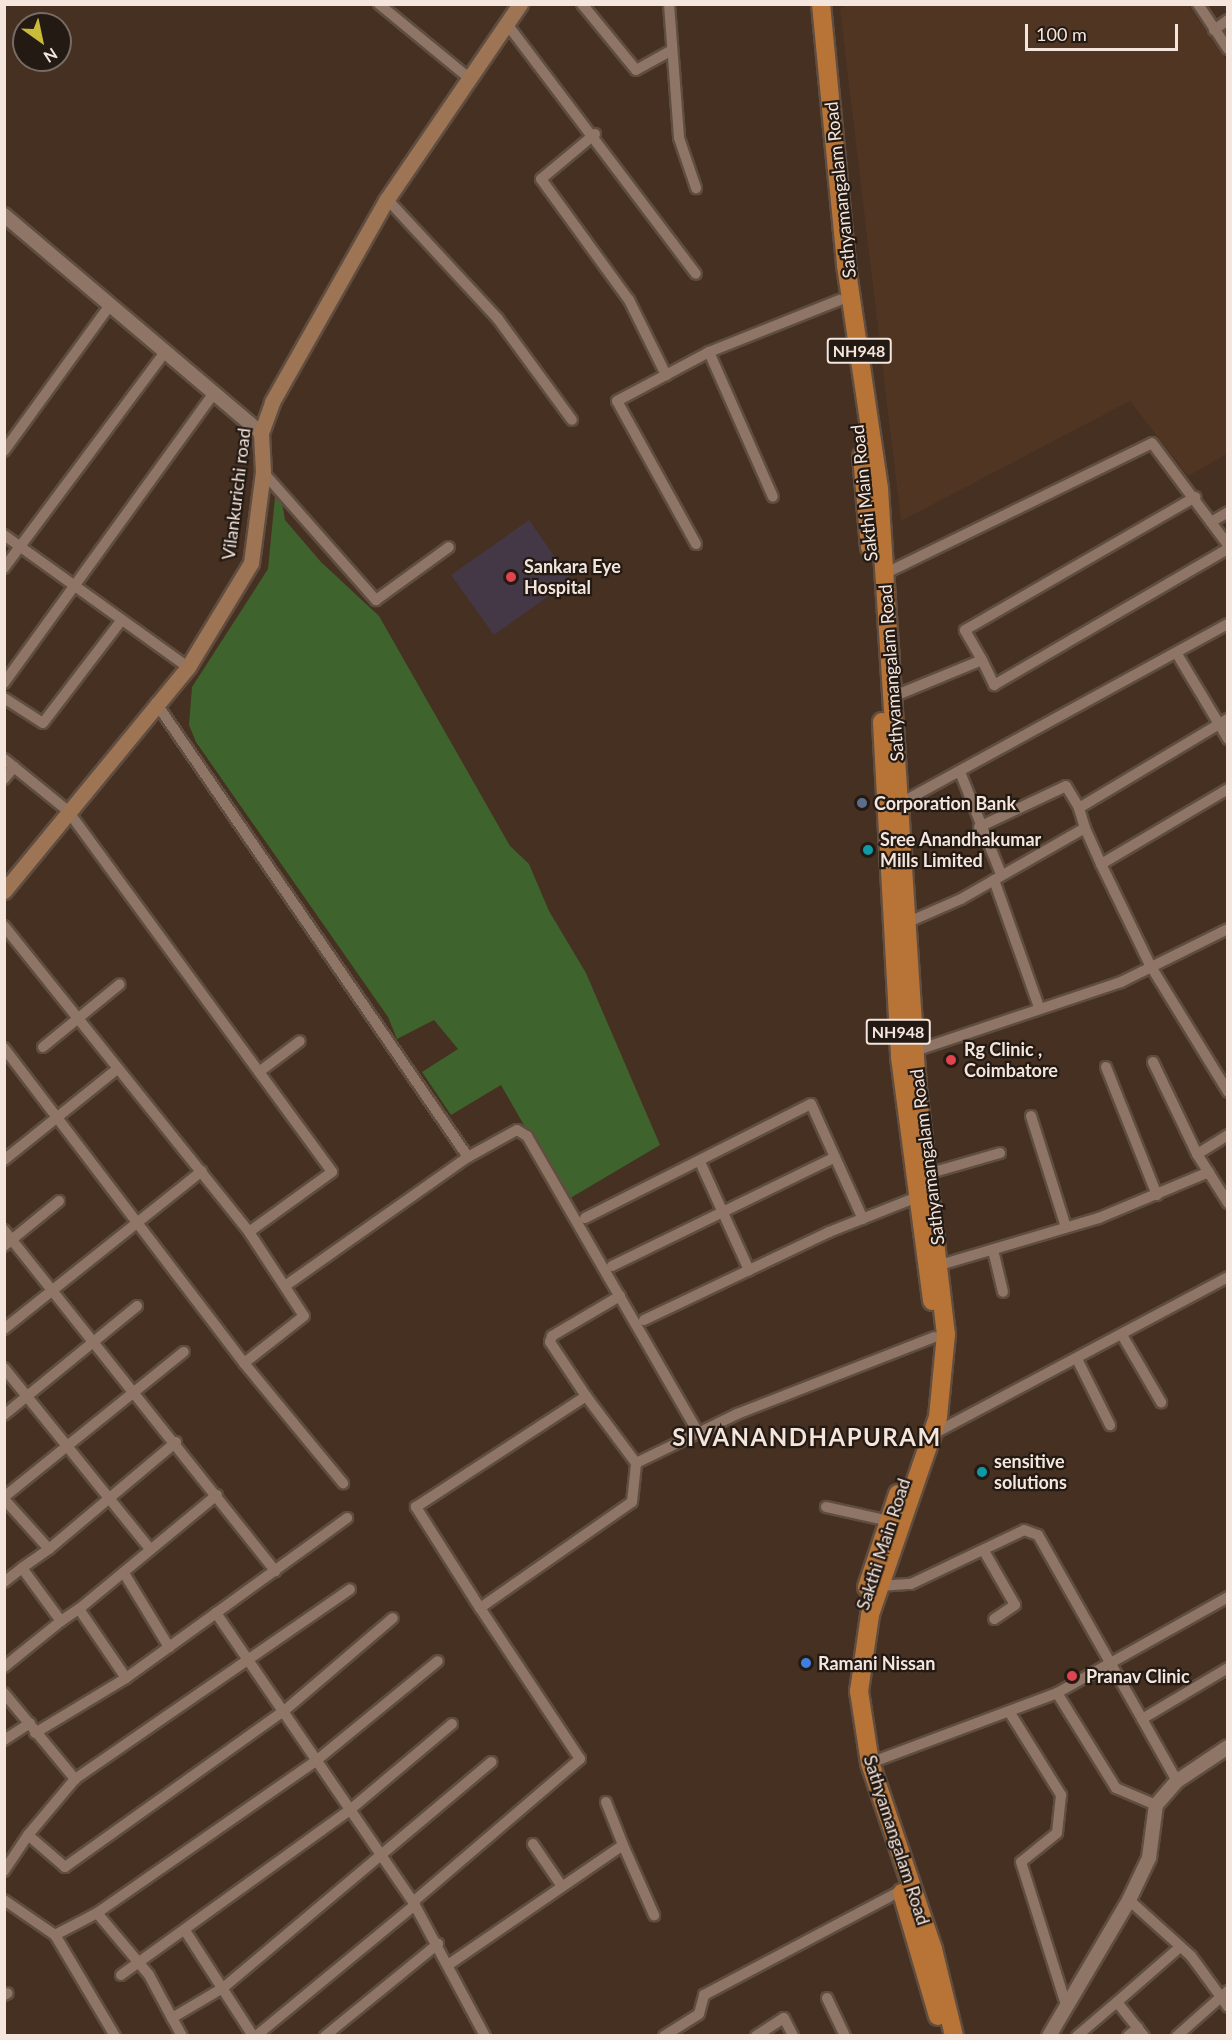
<!DOCTYPE html>
<html>
<head>
<meta charset="utf-8">
<style>
  body { margin:0 }
  #map { position:relative; width:1232px; height:2040px; overflow:hidden; background:#453021; font-family:Lato,sans-serif }
  div>[style] { position:absolute }
  [style*='--x'] { left:calc(var(--x)*1px); top:calc(var(--y)*1px); width:calc(var(--w)*1px); rotate:calc(var(--a)*1deg) }
  .built>* { inset:0; background:#503522 }
  .medical>* { inset:0; background:#453846 }
  .green>* { inset:0; background:#3e632c }
  .roads { filter:drop-shadow(2px 0 #5f4d40) drop-shadow(-2px 0 #5f4d40) drop-shadow(0 2px #5f4d40) drop-shadow(0 -2px #5f4d40) }
  .minor>* { height:10px; margin:-5px; padding:0 5px; transform-origin:5px; border-radius:5px; background:#8e7565 }
  .tertiary>* { height:14px; margin:-7px; padding:0 7px; transform-origin:7px; border-radius:7px; background:#8e7565 }
  .secondary>* { height:15px; margin:-7.5px; padding:0 7.5px; transform-origin:7.5px; border-radius:7.5px; background:#9d7454 }
  .trunk>* { height:18px; margin:-9px; padding:0 9px; transform-origin:9px; border-radius:9px; background:#b77436 }
  .dots>* { width:16px; height:16px; translate:-50% -50%; box-sizing:border-box; border:3px solid #241a14; border-radius:50% }
  span { translate:-50% -50%; white-space:nowrap; text-align:center; line-height:1.15; -webkit-text-stroke:4.5px #241a14; paint-order:stroke }
  .shield-label span { padding:2px 4px; background:#241a14; border:2px solid; border-radius:4px; -webkit-text-stroke-width:0 }
  .shield-label { font-size:16px; color:#f4e6dd; font-weight:700 }
  .street-label { font-size:18px; color:#f4e6dd }
  .poi-label { font-size:18px; color:#f4e6dd; font-weight:700 }
  .left { translate:0 -50%; text-align:left }
  .district-label { font-size:24px; color:#f4e6dd; font-weight:700; letter-spacing:1.5px }
  .frame { position:absolute; inset:0; border:6px solid #f4e6dd; pointer-events:none }
  .north { position:absolute; left:12px; top:12px; width:60px; height:60px; box-sizing:border-box; background:#241a14; border:2px solid #776c64; border-radius:50%; rotate:147deg; font-size:16px; font-weight:700; line-height:24px; text-align:center; color:#f4e6dd }
  .north::after { content:''; display:block; margin:auto; width:21px; height:27px; background:#caba3a; clip-path:polygon(50% 0,100% 100%,50% 72%,0 100%) }
  .scale { position:absolute; left:1025px; top:24px; width:153px; height:27px; box-sizing:border-box; border:3px solid #f4e6dd; border-top:0; padding-left:8px; font-size:18px; line-height:21px; white-space:nowrap; color:#f4e6dd; -webkit-text-stroke:4px #241a14; paint-order:stroke }
</style>
</head>
<body>
<div id="map">
  <div class="built">
    <div style="clip-path:polygon(847px 4px,1188px 5px,1227px 61px,1227px 454px,1188px 476px,1130px 401px,901px 521px,840px 9px)"></div>
  </div>
  <div class="medical">
    <div style="clip-path:polygon(529px 520px,571px 580px,494px 635px,451px 575px)"></div>
  </div>
  <div class="green">
    <div style="clip-path:polygon(275px 497px,282px 502px,285px 520px,321px 562px,379px 616px,510px 846px,529px 864px,549px 911px,586px 973px,660px 1145px,567px 1200px,501px 1085px,451px 1115px,422px 1072px,458px 1049px,434px 1020px,397px 1039px,388px 1017px,196px 742px,189px 725px,192px 687px,268px 569px)"></div>
  </div>
  <div class="roads">
    <div class="minor">
      <div style="--x:379;--y:4;--w:117;--a:39.4"></div>
      <div style="--x:582;--y:4;--w:85;--a:50.7"></div>
      <div style="--x:636;--y:70;--w:39;--a:-29"></div>
      <div style="--x:669;--y:4;--w:134;--a:85.7"></div>
      <div style="--x:679;--y:138;--w:53;--a:71.2"></div>
      <div style="--x:1198;--y:4;--w:54;--a:56.3"></div>
      <div style="--x:507;--y:24;--w:313;--a:52.9"></div>
      <div style="--x:1214;--y:30;--w:17;--a:-36"></div>
      <div style="--x:595;--y:134;--w:70;--a:140.2"></div>
      <div style="--x:541;--y:179;--w:150;--a:54"></div>
      <div style="--x:629;--y:300;--w:84;--a:63.7"></div>
      <div style="--x:387;--y:199;--w:163;--a:47.2"></div>
      <div style="--x:498;--y:319;--w:125;--a:53.8"></div>
      <div style="--x:709;--y:352;--w:158;--a:66.2"></div>
      <div style="--x:4;--y:451;--w:177;--a:-54"></div>
      <div style="--x:263;--y:472;--w:171;--a:48.6"></div>
      <div style="--x:376;--y:600;--w:90;--a:-36"></div>
      <div style="--x:1211;--y:522;--w:20;--a:-30"></div>
      <div style="--x:4;--y:535;--w:226;--a:35.7"></div>
      <div style="--x:696;--y:544;--w:163;--a:-118.9"></div>
      <div style="--x:617;--y:401;--w:104;--a:-28"></div>
      <div style="--x:709;--y:352;--w:141;--a:-21.7"></div>
      <div style="--x:4;--y:568;--w:268;--a:-53.3"></div>
      <div style="--x:884;--y:574;--w:298;--a:-26"></div>
      <div style="--x:1152;--y:443;--w:127;--a:53.3"></div>
      <div style="--x:1177;--y:654;--w:99;--a:59"></div>
      <div style="--x:982;--y:660;--w:28;--a:64"></div>
      <div style="--x:994;--y:685;--w:271;--a:-30.2"></div>
      <div style="--x:4;--y:683;--w:358;--a:-54.1"></div>
      <div style="--x:892;--y:697;--w:97;--a:-22.3"></div>
      <div style="--x:982;--y:660;--w:34;--a:-120"></div>
      <div style="--x:965;--y:630;--w:266;--a:-30"></div>
      <div style="--x:4;--y:698;--w:46;--a:32.7"></div>
      <div style="--x:43;--y:723;--w:128;--a:-52.6"></div>
      <div style="--x:156;--y:703;--w:551;--a:55.5"></div>
      <div style="--x:4;--y:759;--w:82;--a:39.1"></div>
      <div style="--x:68;--y:811;--w:447;--a:53.8"></div>
      <div style="--x:332;--y:1172;--w:102;--a:144.1"></div>
      <div style="--x:960;--y:772;--w:110;--a:68.1"></div>
      <div style="--x:4;--y:779;--w:16;--a:-50"></div>
      <div style="--x:1228;--y:789;--w:147;--a:149.4"></div>
      <div style="--x:1101;--y:864;--w:112;--a:64.1"></div>
      <div style="--x:1150;--y:965;--w:149;--a:58.4"></div>
      <div style="--x:899;--y:804;--w:375;--a:-28.7"></div>
      <div style="--x:979;--y:827;--w:96;--a:-25.2"></div>
      <div style="--x:1066;--y:786;--w:26;--a:59"></div>
      <div style="--x:1085;--y:828;--w:39;--a:66"></div>
      <div style="--x:994;--y:880;--w:135;--a:70.5"></div>
      <div style="--x:906;--y:923;--w:60;--a:-23.6"></div>
      <div style="--x:961;--y:899;--w:143;--a:-29.8"></div>
      <div style="--x:1085;--y:828;--w:21;--a:-107"></div>
      <div style="--x:1079;--y:808;--w:174;--a:-30.9"></div>
      <div style="--x:4;--y:926;--w:392;--a:51.3"></div>
      <div style="--x:249;--y:1232;--w:100;--a:56.8"></div>
      <div style="--x:304;--y:1316;--w:76;--a:141.9"></div>
      <div style="--x:244;--y:1363;--w:396;--a:-127.3"></div>
      <div style="--x:43;--y:1047;--w:99;--a:-39.3"></div>
      <div style="--x:915;--y:1051;--w:217;--a:-18.5"></div>
      <div style="--x:1121;--y:982;--w:119;--a:-26.4"></div>
      <div style="--x:1153;--y:1062;--w:102;--a:64.4"></div>
      <div style="--x:1106;--y:1067;--w:138;--a:68.3"></div>
      <div style="--x:259;--y:1072;--w:51;--a:-37.1"></div>
      <div style="--x:1031;--y:1116;--w:116;--a:72.5"></div>
      <div style="--x:1228;--y:1135;--w:36;--a:148"></div>
      <div style="--x:1197;--y:1154;--w:58;--a:57.7"></div>
      <div style="--x:4;--y:1160;--w:145;--a:-38.8"></div>
      <div style="--x:700;--y:1162;--w:119;--a:65.6"></div>
      <div style="--x:927;--y:1174;--w:76;--a:-16"></div>
      <div style="--x:585;--y:1218;--w:253;--a:-26.8"></div>
      <div style="--x:811;--y:1104;--w:126;--a:65.7"></div>
      <div style="--x:4;--y:1230;--w:436;--a:51.5"></div>
      <div style="--x:4;--y:1246;--w:71;--a:-39.3"></div>
      <div style="--x:993;--y:1250;--w:43;--a:76.6"></div>
      <div style="--x:940;--y:1265;--w:166;--a:-16.5"></div>
      <div style="--x:1099;--y:1218;--w:119;--a:-22.7"></div>
      <div style="--x:612;--y:1266;--w:248;--a:-26"></div>
      <div style="--x:285;--y:1286;--w:224;--a:-35.2"></div>
      <div style="--x:468;--y:1157;--w:56;--a:-28.9"></div>
      <div style="--x:517;--y:1130;--w:12;--a:31"></div>
      <div style="--x:527;--y:1136;--w:342;--a:60"></div>
      <div style="--x:644;--y:1320;--w:205;--a:-25.4"></div>
      <div style="--x:829;--y:1232;--w:95;--a:-21.7"></div>
      <div style="--x:4;--y:1329;--w:253;--a:-38.6"></div>
      <div style="--x:1122;--y:1335;--w:78;--a:59.8"></div>
      <div style="--x:1077;--y:1359;--w:74;--a:63.4"></div>
      <div style="--x:244;--y:1363;--w:156;--a:50.5"></div>
      <div style="--x:4;--y:1368;--w:233;--a:51.1"></div>
      <div style="--x:586;--y:1396;--w:65;--a:-123.7"></div>
      <div style="--x:550;--y:1342;--w:6;--a:-72"></div>
      <div style="--x:552;--y:1336;--w:79;--a:-30.5"></div>
      <div style="--x:4;--y:1415;--w:172;--a:-39.3"></div>
      <div style="--x:933;--y:1434;--w:334;--a:-28"></div>
      <div style="--x:4;--y:1497;--w:231;--a:-38.9"></div>
      <div style="--x:4;--y:1499;--w:67;--a:48"></div>
      <div style="--x:49;--y:1549;--w:33;--a:145"></div>
      <div style="--x:22;--y:1568;--w:66;--a:53.7"></div>
      <div style="--x:61;--y:1621;--w:22;--a:-34"></div>
      <div style="--x:79;--y:1609;--w:83;--a:55.7"></div>
      <div style="--x:126;--y:1678;--w:111;--a:-35.8"></div>
      <div style="--x:216;--y:1613;--w:350;--a:55.7"></div>
      <div style="--x:826;--y:1507;--w:65;--a:12.5"></div>
      <div style="--x:49;--y:1549;--w:166;--a:-40.1"></div>
      <div style="--x:984;--y:1551;--w:62;--a:60.1"></div>
      <div style="--x:1015;--y:1605;--w:25;--a:146"></div>
      <div style="--x:124;--y:1573;--w:87;--a:58.7"></div>
      <div style="--x:4;--y:1582;--w:23;--a:-38"></div>
      <div style="--x:879;--y:1586;--w:32;--a:-4"></div>
      <div style="--x:911;--y:1584;--w:125;--a:-25.5"></div>
      <div style="--x:1024;--y:1530;--w:15;--a:20"></div>
      <div style="--x:1038;--y:1535;--w:211;--a:60.5"></div>
      <div style="--x:480;--y:1608;--w:120;--a:-122.4"></div>
      <div style="--x:416;--y:1507;--w:203;--a:-33.1"></div>
      <div style="--x:586;--y:1396;--w:84;--a:53.3"></div>
      <div style="--x:79;--y:1609;--w:179;--a:-39.6"></div>
      <div style="--x:216;--y:1613;--w:162;--a:-35.9"></div>
      <div style="--x:4;--y:1667;--w:73;--a:-38.9"></div>
      <div style="--x:4;--y:1693;--w:112;--a:50.5"></div>
      <div style="--x:75;--y:1779;--w:73;--a:130"></div>
      <div style="--x:28;--y:1835;--w:49;--a:40.9"></div>
      <div style="--x:65;--y:1867;--w:269;--a:-35.5"></div>
      <div style="--x:284;--y:1711;--w:143;--a:-40.5"></div>
      <div style="--x:1057;--y:1693;--w:112;--a:58.2"></div>
      <div style="--x:1116;--y:1788;--w:43;--a:23"></div>
      <div style="--x:1010;--y:1713;--w:97;--a:58.1"></div>
      <div style="--x:1061;--y:1795;--w:38;--a:96"></div>
      <div style="--x:1057;--y:1833;--w:46;--a:141.1"></div>
      <div style="--x:1021;--y:1862;--w:150;--a:72.5"></div>
      <div style="--x:35;--y:1733;--w:106;--a:-31.1"></div>
      <div style="--x:4;--y:1740;--w:31;--a:-33"></div>
      <div style="--x:870;--y:1763;--w:200;--a:-20.5"></div>
      <div style="--x:1057;--y:1693;--w:196;--a:-29.3"></div>
      <div style="--x:75;--y:1779;--w:334;--a:-34.6"></div>
      <div style="--x:1177;--y:1781;--w:71;--a:-119.4"></div>
      <div style="--x:1142;--y:1719;--w:100;--a:-30.7"></div>
      <div style="--x:606;--y:1802;--w:46;--a:68.4"></div>
      <div style="--x:533;--y:1844;--w:50;--a:55.7"></div>
      <div style="--x:4;--y:1871;--w:43;--a:-56.3"></div>
      <div style="--x:4;--y:1900;--w:62;--a:34.5"></div>
      <div style="--x:1129;--y:1900;--w:84;--a:42.1"></div>
      <div style="--x:1191;--y:1956;--w:51;--a:53.8"></div>
      <div style="--x:1221;--y:1997;--w:9;--a:-41"></div>
      <div style="--x:97;--y:1913;--w:81;--a:50"></div>
      <div style="--x:149;--y:1975;--w:49;--a:61.9"></div>
      <div style="--x:186;--y:1932;--w:124;--a:57.2"></div>
      <div style="--x:448;--y:1965;--w:212;--a:-34.4"></div>
      <div style="--x:623;--y:1845;--w:77;--a:66.1"></div>
      <div style="--x:121;--y:1975;--w:284;--a:-35.8"></div>
      <div style="--x:351;--y:1809;--w:132;--a:-40.1"></div>
      <div style="--x:4;--y:1995;--w:4;--a:-27"></div>
      <div style="--x:827;--y:1998;--w:42;--a:64.7"></div>
      <div style="--x:115;--y:2036;--w:117;--a:-120.7"></div>
      <div style="--x:55;--y:1935;--w:47;--a:-27.6"></div>
      <div style="--x:97;--y:1913;--w:268;--a:-34.8"></div>
      <div style="--x:317;--y:1760;--w:156;--a:-39.3"></div>
      <div style="--x:182;--y:2036;--w:21;--a:-119"></div>
      <div style="--x:172;--y:2018;--w:59;--a:-30.5"></div>
      <div style="--x:223;--y:1988;--w:351;--a:-40.1"></div>
      <div style="--x:256;--y:2036;--w:206;--a:-39.5"></div>
      <div style="--x:325;--y:2036;--w:146;--a:-39.2"></div>
      <div style="--x:485;--y:2036;--w:152;--a:-118.2"></div>
      <div style="--x:413;--y:1902;--w:220;--a:-40.6"></div>
      <div style="--x:580;--y:1759;--w:181;--a:-123.5"></div>
      <div style="--x:480;--y:1608;--w:185;--a:-34.9"></div>
      <div style="--x:632;--y:1502;--w:39;--a:-84"></div>
      <div style="--x:636;--y:1463;--w:112;--a:-25.9"></div>
      <div style="--x:737;--y:1414;--w:212;--a:-21.3"></div>
      <div style="--x:664;--y:2036;--w:41;--a:-32.2"></div>
      <div style="--x:699;--y:2014;--w:20;--a:-75"></div>
      <div style="--x:704;--y:1995;--w:229;--a:-27.9"></div>
      <div style="--x:756;--y:2036;--w:33;--a:-33"></div>
      <div style="--x:784;--y:2018;--w:20;--a:63"></div>
      <div style="--x:1077;--y:2036;--w:52;--a:-40.4"></div>
      <div style="--x:1128;--y:2036;--w:13;--a:-39"></div>
      <div style="--x:1144;--y:2036;--w:43;--a:-128.5"></div>
      <div style="--x:1117;--y:2002;--w:84;--a:-41.1"></div>
      <div style="--x:1177;--y:2036;--w:59;--a:-41.6"></div>
      <div style="--x:1221;--y:1997;--w:12;--a:55"></div>
    </div>
    <div class="tertiary">
      <div style="--x:4;--y:215;--w:337;--a:40.3"></div>
      <div style="--x:1049;--y:2036;--w:158;--a:-59.5"></div>
      <div style="--x:1129;--y:1900;--w:47;--a:-64.5"></div>
      <div style="--x:1149;--y:1858;--w:53;--a:-82.5"></div>
      <div style="--x:1156;--y:1805;--w:32;--a:-49"></div>
      <div style="--x:1177;--y:1781;--w:61;--a:-33.7"></div>
    </div>
    <div class="secondary">
      <div style="--x:4;--y:891;--w:290;--a:-50.6"></div>
      <div style="--x:188;--y:667;--w:122;--a:-58.8"></div>
      <div style="--x:251;--y:563;--w:92;--a:-82.5"></div>
      <div style="--x:263;--y:472;--w:39;--a:-93"></div>
      <div style="--x:261;--y:433;--w:33;--a:-70"></div>
      <div style="--x:272;--y:402;--w:233;--a:-60.5"></div>
      <div style="--x:387;--y:199;--w:236;--a:-55.7"></div>
    </div>
    <div class="trunk">
      <div style="--x:821;--y:4;--w:262;--a:84.5"></div>
      <div style="--x:846;--y:265;--w:226;--a:81.6"></div>
      <div style="--x:879;--y:489;--w:600;--a:86.37"></div>
      <div style="--x:917;--y:1088;--w:248;--a:83.3"></div>
      <div style="--x:946;--y:1334;--w:83;--a:95.5"></div>
      <div style="--x:938;--y:1417;--w:209;--a:109"></div>
      <div style="--x:870;--y:1615;--w:77;--a:98.2"></div>
      <div style="--x:859;--y:1691;--w:73;--a:81.3"></div>
      <div style="--x:870;--y:1763;--w:196;--a:71.3"></div>
      <div style="--x:933;--y:1949;--w:89;--a:76.4"></div>
      <div style="--x:862;--y:456;--w:92;--a:85"></div>
      <div style="--x:882;--y:722;--w:335;--a:86.9"></div>
      <div style="--x:900;--y:1057;--w:246;--a:82.5"></div>
      <div style="--x:867;--y:1587;--w:98;--a:-71.6"></div>
      <div style="--x:902;--y:1893;--w:128;--a:73.7"></div>
    </div>
  </div>
  <div class="dots">
    <div style="left:511px;top:577px;background:#e0444e"></div>
    <div style="left:862px;top:803px;background:#5c6f8a"></div>
    <div style="left:868px;top:850px;background:#0f9aa8"></div>
    <div style="left:951px;top:1060px;background:#e0444e"></div>
    <div style="left:982px;top:1472px;background:#0f9aa8"></div>
    <div style="left:806px;top:1663px;background:#3f7fe0"></div>
    <div style="left:1072px;top:1676px;background:#e0444e"></div>
  </div>
  <div class="shield-label">
    <span style="left:859px;top:351px">NH948</span>
    <span style="left:898px;top:1032px">NH948</span>
  </div>
  <div class="street-label">
    <span style="left:840px;top:190px;rotate:-96deg">Sathyamangalam Road</span>
    <span style="left:864px;top:493px;rotate:-96deg">Sakthi Main Road</span>
    <span style="left:236px;top:494px;rotate:-83deg">Vilankurichi road</span>
    <span style="left:891px;top:673px;rotate:-94deg">Sathyamangalam Road</span>
    <span style="left:927px;top:1157px;rotate:-97deg">Sathyamangalam Road</span>
    <span style="left:883px;top:1544px;rotate:-72deg">Sakthi Main Road</span>
    <span style="left:897px;top:1840px;rotate:72deg">Sathyamangalam Road</span>
  </div>
  <div class="poi-label">
    <span class="left" style="left:524px;top:577px">Sankara Eye<br>Hospital</span>
    <span class="left" style="left:874px;top:803px">Corporation Bank</span>
    <span class="left" style="left:880px;top:850px">Sree Anandhakumar<br>Mills Limited</span>
    <span class="left" style="left:964px;top:1060px">Rg Clinic ,<br>Coimbatore</span>
    <span class="left" style="left:994px;top:1472px">sensitive<br>solutions</span>
    <span class="left" style="left:818px;top:1663px">Ramani Nissan</span>
    <span class="left" style="left:1086px;top:1676px">Pranav Clinic</span>
  </div>
  <div class="district-label">
    <span style="left:807px;top:1437px">SIVANANDHAPURAM</span>
  </div>
  <div class="frame"></div>
  <div class="north">N</div>
  <div class="scale">100 m</div>
</div>
</body>
</html>
